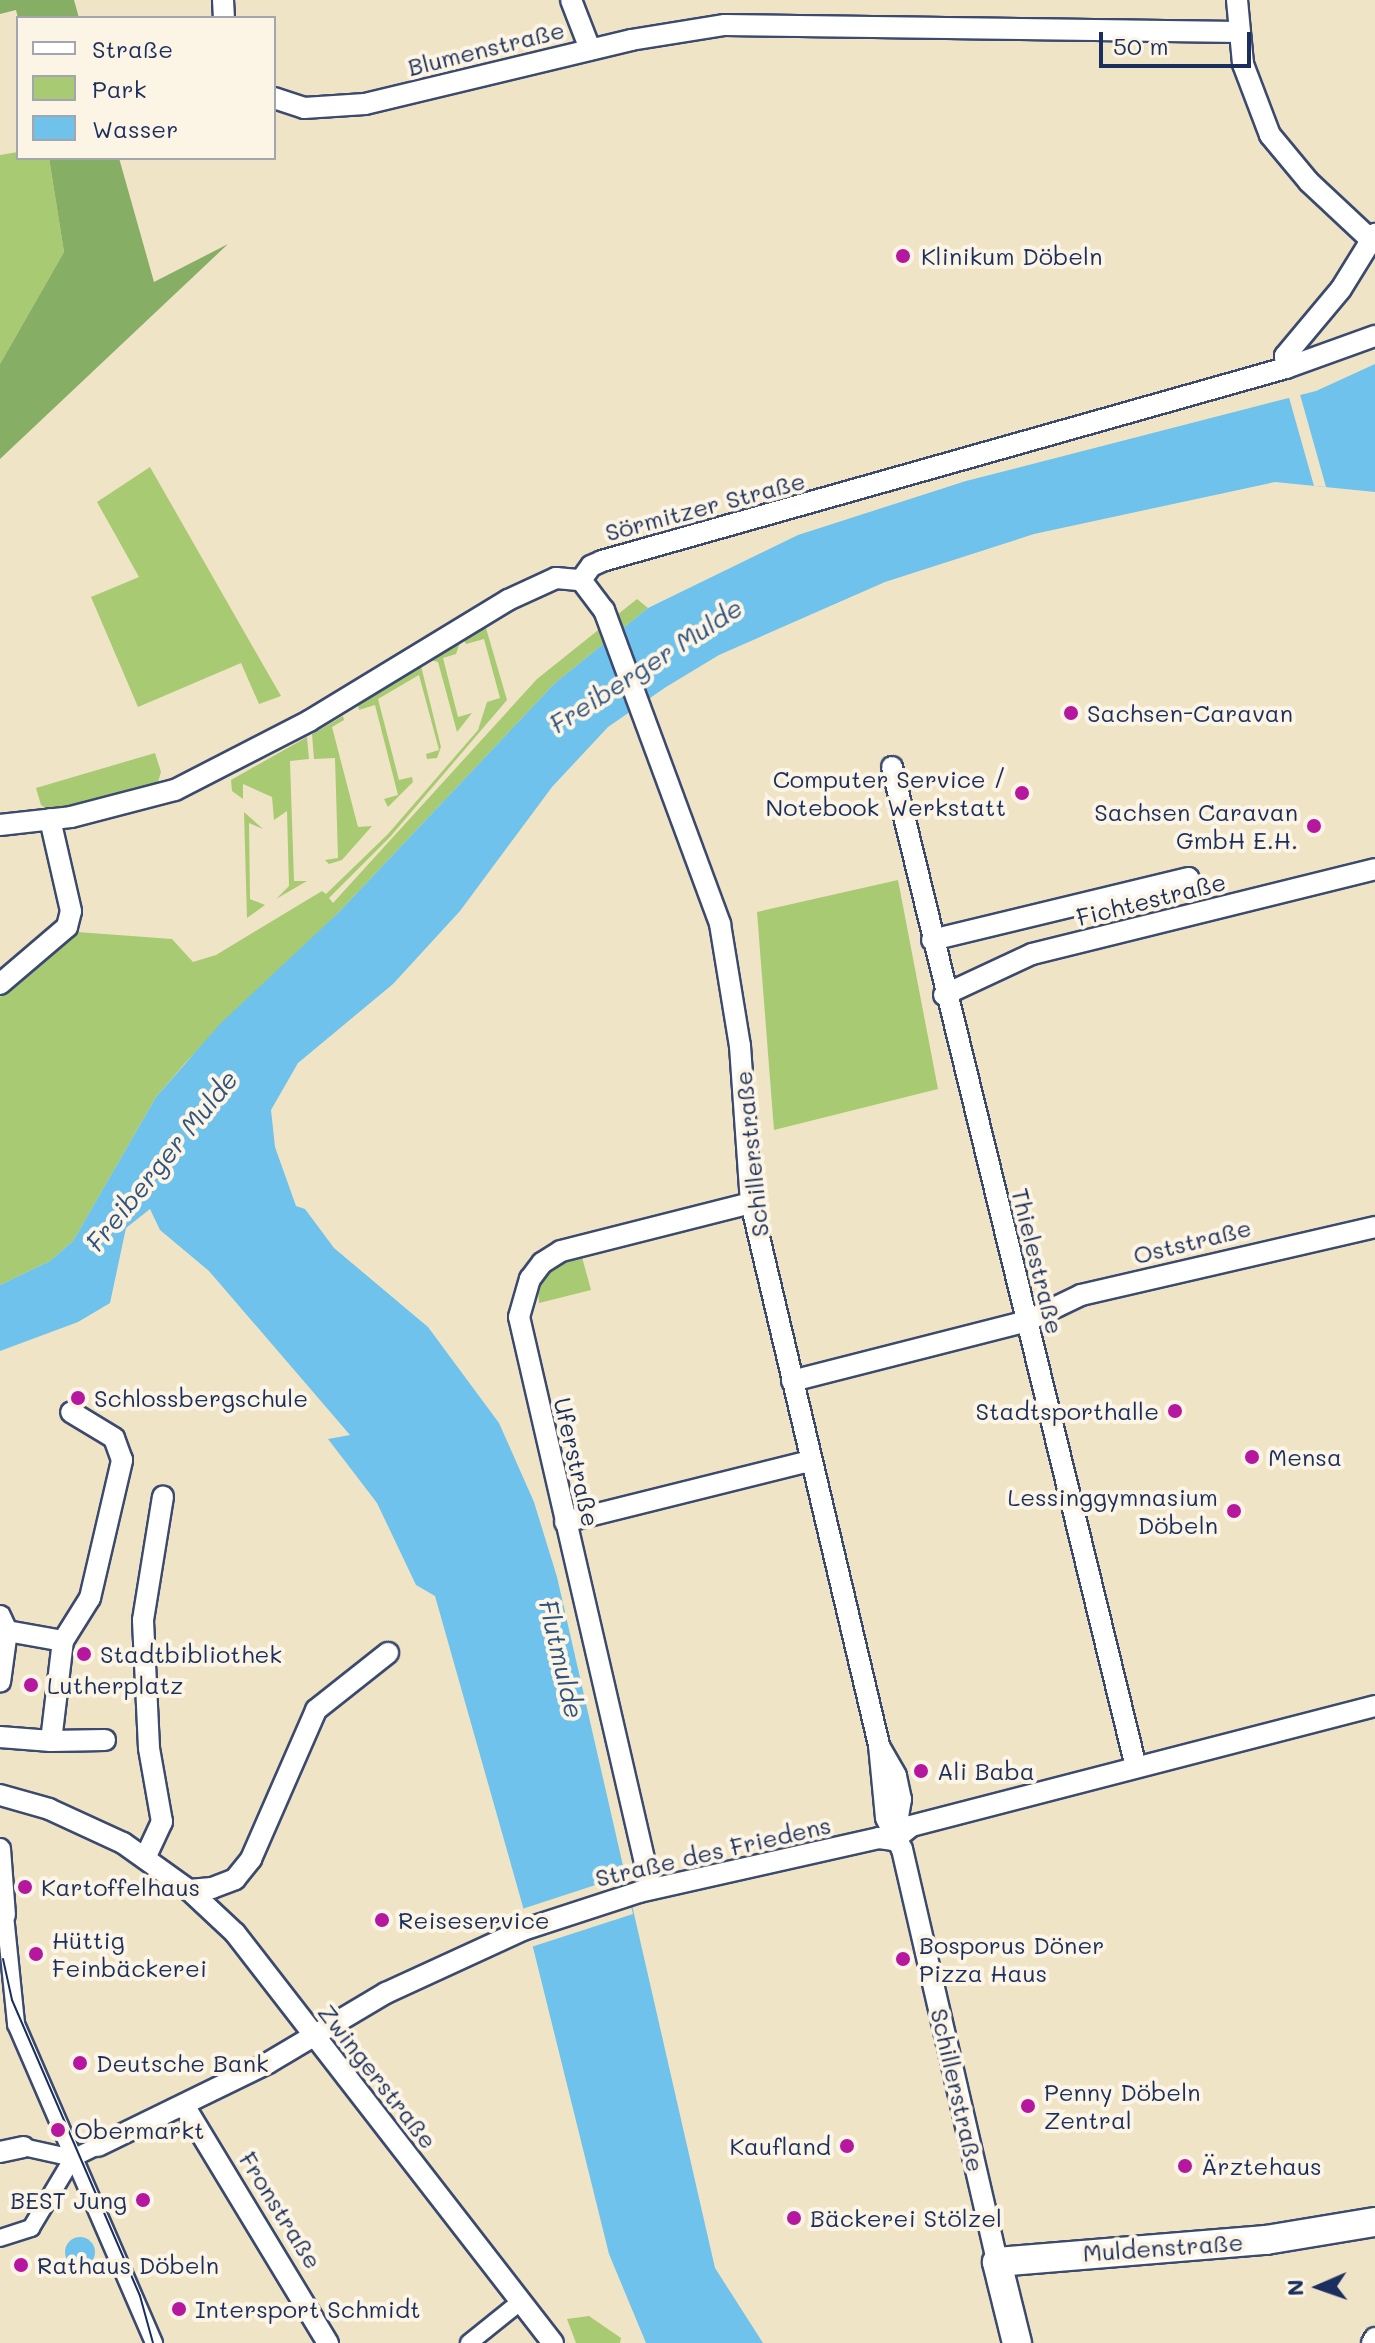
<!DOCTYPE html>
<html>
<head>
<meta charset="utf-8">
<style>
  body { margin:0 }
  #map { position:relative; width:1375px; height:2343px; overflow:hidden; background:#f0e4c6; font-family:Mali,sans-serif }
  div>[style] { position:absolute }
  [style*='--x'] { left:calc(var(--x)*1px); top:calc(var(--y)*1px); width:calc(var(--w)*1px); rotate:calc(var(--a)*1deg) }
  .green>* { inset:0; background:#a8ca73 }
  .forest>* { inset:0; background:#86ae65 }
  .water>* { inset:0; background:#6ec2eb }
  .round { border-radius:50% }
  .pier>* { inset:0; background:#f0e4c6 }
  .roads { filter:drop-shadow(2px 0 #3b4a6e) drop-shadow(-2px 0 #3b4a6e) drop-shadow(0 2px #3b4a6e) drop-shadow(0 -2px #3b4a6e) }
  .pedestrian>* { height:16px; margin:-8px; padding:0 8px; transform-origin:8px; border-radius:8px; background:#fff }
  .minor>* { height:20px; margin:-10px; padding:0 10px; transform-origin:10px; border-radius:10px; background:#fff }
  .secondary>* { height:28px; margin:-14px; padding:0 14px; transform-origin:14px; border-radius:14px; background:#fff }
  .tram>* { height:2px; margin:-1px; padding:0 1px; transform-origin:1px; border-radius:1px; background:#1b2f5e }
  .dots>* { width:22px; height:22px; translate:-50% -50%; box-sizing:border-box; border:4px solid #fcf5e5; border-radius:50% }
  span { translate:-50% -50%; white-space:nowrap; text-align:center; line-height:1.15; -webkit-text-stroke:8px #fcf5e5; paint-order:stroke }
  .street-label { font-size:24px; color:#1b2f5e }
  .poi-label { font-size:24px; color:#1b2f5e }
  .left { translate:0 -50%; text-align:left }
  .right { translate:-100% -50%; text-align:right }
  .water-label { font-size:26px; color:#305481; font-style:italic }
  .legend { position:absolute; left:16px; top:16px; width:260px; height:144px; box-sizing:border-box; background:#fcf5e5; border:2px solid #a2a6af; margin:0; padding:10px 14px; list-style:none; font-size:24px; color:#1b2f5e }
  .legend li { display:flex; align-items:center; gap:16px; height:40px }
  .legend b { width:40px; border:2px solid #a2a6af }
  .north { position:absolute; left:1279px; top:2247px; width:80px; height:80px; -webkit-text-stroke:6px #fcf5e5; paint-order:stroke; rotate:268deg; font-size:22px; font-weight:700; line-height:32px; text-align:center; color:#1b2f5e }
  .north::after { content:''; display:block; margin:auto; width:28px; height:36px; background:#1b2f5e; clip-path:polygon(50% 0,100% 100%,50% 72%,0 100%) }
  .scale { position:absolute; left:1099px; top:32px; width:152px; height:36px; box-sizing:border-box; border:4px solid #1b2f5e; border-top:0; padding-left:10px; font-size:24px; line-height:28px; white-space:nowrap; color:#1b2f5e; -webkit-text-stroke:6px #fcf5e5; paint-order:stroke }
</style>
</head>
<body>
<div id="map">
  <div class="green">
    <div style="clip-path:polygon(18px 152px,18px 158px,49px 158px,64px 252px,0 364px,0 155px)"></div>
    <div style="clip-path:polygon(150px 467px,254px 649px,281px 696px,259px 704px,241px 663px,138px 707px,91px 597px,139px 577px,97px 502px)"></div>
    <div style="clip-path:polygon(637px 599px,648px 608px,555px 683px,339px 912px,186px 1062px,156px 1097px,73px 1241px,50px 1261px,0 1285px,0 997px,77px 932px,172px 939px,193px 962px,216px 955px,322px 891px,326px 894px,388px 834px,478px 730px,487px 702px,500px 698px,484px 639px,466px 644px,464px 640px,486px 628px,507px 700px,390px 837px,329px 898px,333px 903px,537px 679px)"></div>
    <div style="clip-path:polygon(460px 642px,456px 654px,443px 658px,458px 717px,472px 713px,457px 732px,438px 662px,430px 660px)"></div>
    <div style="clip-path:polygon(421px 666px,441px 747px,437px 758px,427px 759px,426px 754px,439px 750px,419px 675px,378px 699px,399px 780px,412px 777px,413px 782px,388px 807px,384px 799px,398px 795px,375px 705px,359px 710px,358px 705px)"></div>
    <div style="clip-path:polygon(343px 716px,344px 720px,332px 727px,358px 827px,372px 826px,342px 860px,329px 864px,325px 860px,338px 858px,335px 758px,314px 759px,312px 734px)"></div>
    <div style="clip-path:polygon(307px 737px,309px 759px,290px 761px,294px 881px,307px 881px,276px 899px,289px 886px,287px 811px,274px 820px,272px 797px,243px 784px,243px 799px,232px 791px,231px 780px)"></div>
    <div style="clip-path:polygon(155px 753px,161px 772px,158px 782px,50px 811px,41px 805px,36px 788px)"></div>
    <div style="clip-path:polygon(244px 812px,263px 829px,249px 823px,250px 899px,265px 905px,247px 918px)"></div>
    <div style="clip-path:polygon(898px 880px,938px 1089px,774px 1130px,757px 912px)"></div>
    <div style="clip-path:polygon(582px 1257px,591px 1290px,539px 1303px,538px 1290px,552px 1265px)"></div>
    <div style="clip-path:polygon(589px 2316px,621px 2338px,620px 2343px,576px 2343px,567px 2319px)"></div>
  </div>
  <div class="forest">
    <div style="clip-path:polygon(0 0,74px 0,79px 18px,18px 18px,16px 10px,0 14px)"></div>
    <div style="clip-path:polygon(49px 158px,119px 158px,154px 282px,228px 244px,0 459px,0 364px,64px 252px)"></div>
  </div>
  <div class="water">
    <div style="clip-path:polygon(1375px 364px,1375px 492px,1275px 482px,1034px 534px,885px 582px,719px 655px,666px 687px,608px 727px,552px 787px,460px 911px,393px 984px,298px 1063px,271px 1110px,275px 1147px,296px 1206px,305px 1209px,334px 1248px,428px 1327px,499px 1423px,534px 1502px,557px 1577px,715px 2268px,763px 2343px,646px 2343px,609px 2254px,523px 1907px,435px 1596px,416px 1585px,377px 1503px,328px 1439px,350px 1435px,209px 1271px,160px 1230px,150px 1209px,126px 1228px,110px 1303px,78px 1322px,0 1351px,0 1285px,50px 1261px,73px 1241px,156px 1097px,220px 1024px,339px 912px,555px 683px,648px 608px,798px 535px,966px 481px,1316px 391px)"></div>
    <div class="round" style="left:65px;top:2237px;width:30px;height:30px"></div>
  </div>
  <div class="pier">
    <div style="clip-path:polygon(1299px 391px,1326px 487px,1314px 486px,1288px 394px)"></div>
    <div style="clip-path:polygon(623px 1876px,633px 1914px,528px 1948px,519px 1910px)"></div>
  </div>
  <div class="roads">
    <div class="pedestrian">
      <div style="--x:5;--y:1915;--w:110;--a:84.2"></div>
      <div style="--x:16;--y:2024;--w:348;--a:66.6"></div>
      <div style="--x:23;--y:2147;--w:51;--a:12.4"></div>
      <div style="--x:73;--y:2158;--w:28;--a:-26"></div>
      <div style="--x:0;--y:2238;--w:33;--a:-18"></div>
      <div style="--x:31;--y:2228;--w:82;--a:-59"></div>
      <div style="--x:469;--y:2343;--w:65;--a:-38.8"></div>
    </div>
    <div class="minor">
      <div style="--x:223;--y:0;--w:18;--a:87"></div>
      <div style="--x:571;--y:0;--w:53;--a:68.8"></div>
      <div style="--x:1237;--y:0;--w:64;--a:84.6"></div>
      <div style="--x:1243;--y:64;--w:76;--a:69.2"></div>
      <div style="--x:1270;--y:135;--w:61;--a:50.3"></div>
      <div style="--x:1309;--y:182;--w:85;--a:43.1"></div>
      <div style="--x:274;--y:98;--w:32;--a:18"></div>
      <div style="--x:304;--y:108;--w:61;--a:-3.8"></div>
      <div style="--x:365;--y:104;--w:274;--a:-13.5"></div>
      <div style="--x:631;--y:40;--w:95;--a:-9.1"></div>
      <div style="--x:725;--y:25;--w:514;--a:0.78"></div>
      <div style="--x:1286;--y:368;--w:12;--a:-95"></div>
      <div style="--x:1285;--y:356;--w:87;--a:-50.1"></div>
      <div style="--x:1341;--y:289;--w:65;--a:-58.3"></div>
      <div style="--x:581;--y:580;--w:38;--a:53"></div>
      <div style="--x:604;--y:610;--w:335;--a:69.7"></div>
      <div style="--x:720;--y:924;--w:124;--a:80.7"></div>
      <div style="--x:740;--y:1046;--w:157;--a:86"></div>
      <div style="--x:751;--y:1203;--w:557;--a:76.71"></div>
      <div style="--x:879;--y:1745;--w:73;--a:84.5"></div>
      <div style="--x:886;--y:1818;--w:35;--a:63"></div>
      <div style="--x:902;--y:1849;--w:424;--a:77"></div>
      <div style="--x:892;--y:767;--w:1029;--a:76.29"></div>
      <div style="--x:0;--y:825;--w:71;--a:-6.4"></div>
      <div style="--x:71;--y:817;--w:107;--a:-14.6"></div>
      <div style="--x:175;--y:790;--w:151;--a:-27.2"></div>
      <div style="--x:309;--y:721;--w:233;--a:-31.3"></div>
      <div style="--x:508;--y:600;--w:53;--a:-24.6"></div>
      <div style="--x:556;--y:578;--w:25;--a:5"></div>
      <div style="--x:581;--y:580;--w:17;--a:-54"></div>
      <div style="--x:591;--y:566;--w:12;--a:-24"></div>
      <div style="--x:602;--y:561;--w:711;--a:-15.76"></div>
      <div style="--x:1286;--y:368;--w:95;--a:-19.8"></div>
      <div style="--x:932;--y:940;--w:264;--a:-13.6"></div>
      <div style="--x:0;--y:984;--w:88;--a:-40.4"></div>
      <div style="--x:67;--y:927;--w:16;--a:-76"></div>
      <div style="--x:71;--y:911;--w:94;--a:-102.9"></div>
      <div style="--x:944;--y:995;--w:97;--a:-25"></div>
      <div style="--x:1032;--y:954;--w:353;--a:-13.9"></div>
      <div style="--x:792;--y:1381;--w:243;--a:-14.3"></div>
      <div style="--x:1027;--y:1321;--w:60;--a:-25.7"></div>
      <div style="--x:1081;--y:1295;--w:302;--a:-13"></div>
      <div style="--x:565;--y:1522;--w:252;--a:-14"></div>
      <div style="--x:0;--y:1616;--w:17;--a:65"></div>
      <div style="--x:7;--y:1631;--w:51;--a:97.8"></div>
      <div style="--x:7;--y:1631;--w:57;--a:10.1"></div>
      <div style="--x:0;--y:1737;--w:51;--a:4.5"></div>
      <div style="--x:51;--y:1741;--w:101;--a:-83.2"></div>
      <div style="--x:63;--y:1641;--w:51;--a:-57.9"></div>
      <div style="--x:90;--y:1598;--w:142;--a:-76.9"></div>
      <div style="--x:122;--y:1460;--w:23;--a:-110"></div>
      <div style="--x:114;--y:1438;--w:50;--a:-148.8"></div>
      <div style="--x:51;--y:1741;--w:54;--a:-1.1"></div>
      <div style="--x:879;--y:1746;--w:34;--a:60"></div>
      <div style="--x:896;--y:1776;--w:24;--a:78"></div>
      <div style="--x:901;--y:1799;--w:42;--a:99.7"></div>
      <div style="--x:0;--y:1795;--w:51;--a:15.9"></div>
      <div style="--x:49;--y:1809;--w:81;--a:24.7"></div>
      <div style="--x:123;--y:1843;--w:81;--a:35.5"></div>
      <div style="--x:189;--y:1890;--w:63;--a:43.1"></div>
      <div style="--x:235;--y:1933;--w:519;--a:52.2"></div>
      <div style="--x:894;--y:1840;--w:22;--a:-39"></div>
      <div style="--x:911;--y:1826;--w:479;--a:-14.5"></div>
      <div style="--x:0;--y:1849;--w:66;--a:85.7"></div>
      <div style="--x:146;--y:1856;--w:38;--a:-65"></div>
      <div style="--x:162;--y:1822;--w:75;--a:-100"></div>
      <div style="--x:149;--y:1748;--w:128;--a:-92.7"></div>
      <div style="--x:143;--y:1620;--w:125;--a:-80.8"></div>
      <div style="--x:651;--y:1889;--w:587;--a:-102.99"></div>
      <div style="--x:519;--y:1317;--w:40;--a:-74"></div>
      <div style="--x:530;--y:1279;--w:20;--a:-53"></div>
      <div style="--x:542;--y:1263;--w:22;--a:-32"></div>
      <div style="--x:561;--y:1251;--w:196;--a:-14.2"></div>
      <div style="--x:189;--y:1890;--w:23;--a:-5"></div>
      <div style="--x:212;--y:1888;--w:25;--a:-21"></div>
      <div style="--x:235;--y:1879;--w:26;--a:-51"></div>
      <div style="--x:251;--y:1859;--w:163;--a:-66.4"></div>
      <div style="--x:316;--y:1710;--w:92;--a:-38.4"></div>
      <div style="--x:185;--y:2107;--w:276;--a:58.8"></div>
      <div style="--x:98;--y:2146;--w:189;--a:-26"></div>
      <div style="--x:268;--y:2063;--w:137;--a:-30.7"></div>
      <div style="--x:386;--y:1993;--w:151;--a:-24.7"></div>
      <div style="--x:523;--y:1930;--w:122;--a:-18.1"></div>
      <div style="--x:639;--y:1892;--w:246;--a:-12.7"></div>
      <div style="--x:879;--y:1838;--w:15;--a:8"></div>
      <div style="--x:0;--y:2152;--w:24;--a:-12"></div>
      <div style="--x:1372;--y:2343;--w:6;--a:-59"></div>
    </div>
    <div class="secondary">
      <div style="--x:1017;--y:2343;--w:83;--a:-103.9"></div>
      <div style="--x:997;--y:2262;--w:270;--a:-4.7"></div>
      <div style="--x:1266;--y:2240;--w:110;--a:-9.4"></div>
    </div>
  </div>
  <div class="tram">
    <div style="--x:3;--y:1959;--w:42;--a:77.6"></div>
    <div style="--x:12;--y:2000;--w:322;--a:66.6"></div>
    <div style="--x:140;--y:2296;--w:49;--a:74.5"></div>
  </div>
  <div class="dots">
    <div style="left:903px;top:256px;background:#b5179e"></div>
    <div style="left:1071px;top:713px;background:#b5179e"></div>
    <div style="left:1022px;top:793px;background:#b5179e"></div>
    <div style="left:1314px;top:826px;background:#b5179e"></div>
    <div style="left:78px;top:1398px;background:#b5179e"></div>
    <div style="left:1175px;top:1411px;background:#b5179e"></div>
    <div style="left:1252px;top:1457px;background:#b5179e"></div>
    <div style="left:1234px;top:1511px;background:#b5179e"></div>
    <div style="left:84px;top:1654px;background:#b5179e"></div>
    <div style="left:31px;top:1685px;background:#b5179e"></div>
    <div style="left:921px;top:1771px;background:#b5179e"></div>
    <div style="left:25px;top:1887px;background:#b5179e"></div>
    <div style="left:382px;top:1920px;background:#b5179e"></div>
    <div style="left:36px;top:1954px;background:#b5179e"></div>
    <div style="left:903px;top:1959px;background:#b5179e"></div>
    <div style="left:80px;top:2063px;background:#b5179e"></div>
    <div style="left:1028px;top:2106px;background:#b5179e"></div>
    <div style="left:58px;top:2130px;background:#b5179e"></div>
    <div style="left:847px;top:2146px;background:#b5179e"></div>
    <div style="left:1185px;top:2166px;background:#b5179e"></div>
    <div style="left:143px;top:2200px;background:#b5179e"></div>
    <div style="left:794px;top:2218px;background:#b5179e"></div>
    <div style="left:21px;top:2265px;background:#b5179e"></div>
    <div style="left:179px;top:2309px;background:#b5179e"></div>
  </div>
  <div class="street-label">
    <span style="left:486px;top:48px;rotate:-14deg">Blumenstraße</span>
    <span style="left:705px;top:506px;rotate:-15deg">Sörmitzer Straße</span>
    <span style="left:1151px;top:899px;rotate:-14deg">Fichtestraße</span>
    <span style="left:751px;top:1154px;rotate:-96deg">Schillerstraße</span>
    <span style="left:1192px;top:1241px;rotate:-14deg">Oststraße</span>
    <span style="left:1038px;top:1261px;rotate:76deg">Thielestraße</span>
    <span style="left:577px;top:1462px;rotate:77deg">Uferstraße</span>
    <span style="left:713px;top:1851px;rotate:-13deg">Straße des Friedens</span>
    <span style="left:378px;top:2076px;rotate:52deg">Zwingerstraße</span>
    <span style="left:958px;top:2090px;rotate:77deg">Schillerstraße</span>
    <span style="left:281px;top:2210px;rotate:58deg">Fronstraße</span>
    <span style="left:1163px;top:2247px;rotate:-4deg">Muldenstraße</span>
  </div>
  <div class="poi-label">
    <span class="left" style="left:921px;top:256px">Klinikum Döbeln</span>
    <span class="left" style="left:1087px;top:713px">Sachsen-Caravan</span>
    <span class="right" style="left:1006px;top:793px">Computer Service /<br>Notebook Werkstatt</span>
    <span class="right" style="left:1298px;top:826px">Sachsen Caravan<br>GmbH E.H.</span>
    <span class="left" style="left:94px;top:1398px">Schlossbergschule</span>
    <span class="right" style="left:1159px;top:1411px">Stadtsporthalle</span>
    <span class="left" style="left:1268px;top:1457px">Mensa</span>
    <span class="right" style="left:1218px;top:1511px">Lessinggymnasium<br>Döbeln</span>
    <span class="left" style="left:100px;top:1654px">Stadtbibliothek</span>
    <span class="left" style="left:47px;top:1685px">Lutherplatz</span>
    <span class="left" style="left:937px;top:1771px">Ali Baba</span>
    <span class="left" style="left:41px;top:1887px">Kartoffelhaus</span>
    <span class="left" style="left:398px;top:1920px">Reiseservice</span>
    <span class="left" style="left:52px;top:1954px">Hüttig<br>Feinbäckerei</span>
    <span class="left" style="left:919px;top:1959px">Bosporus Döner<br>Pizza Haus</span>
    <span class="left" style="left:96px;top:2063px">Deutsche Bank</span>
    <span class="left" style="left:1044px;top:2106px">Penny Döbeln<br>Zentral</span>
    <span class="left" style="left:74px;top:2130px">Obermarkt</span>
    <span class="right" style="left:831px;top:2146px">Kaufland</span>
    <span class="left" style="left:1201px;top:2166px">Ärztehaus</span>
    <span class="right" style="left:127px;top:2200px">BEST Jung</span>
    <span class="left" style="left:810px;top:2218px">Bäckerei Stölzel</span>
    <span class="left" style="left:37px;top:2265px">Rathaus Döbeln</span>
    <span class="left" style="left:195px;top:2309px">Intersport Schmidt</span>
  </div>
  <div class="water-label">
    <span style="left:646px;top:666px;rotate:-33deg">Freiberger Mulde</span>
    <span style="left:162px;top:1161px;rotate:-51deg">Freiberger Mulde</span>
    <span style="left:561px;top:1659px;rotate:77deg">Flutmulde</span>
  </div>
  <ul class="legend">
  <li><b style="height:10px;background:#fff"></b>Straße</li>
  <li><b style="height:22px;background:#a8ca73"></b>Park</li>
  <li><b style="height:22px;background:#6ec2eb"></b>Wasser</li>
  </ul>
  <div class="north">N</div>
  <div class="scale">50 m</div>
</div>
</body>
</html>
